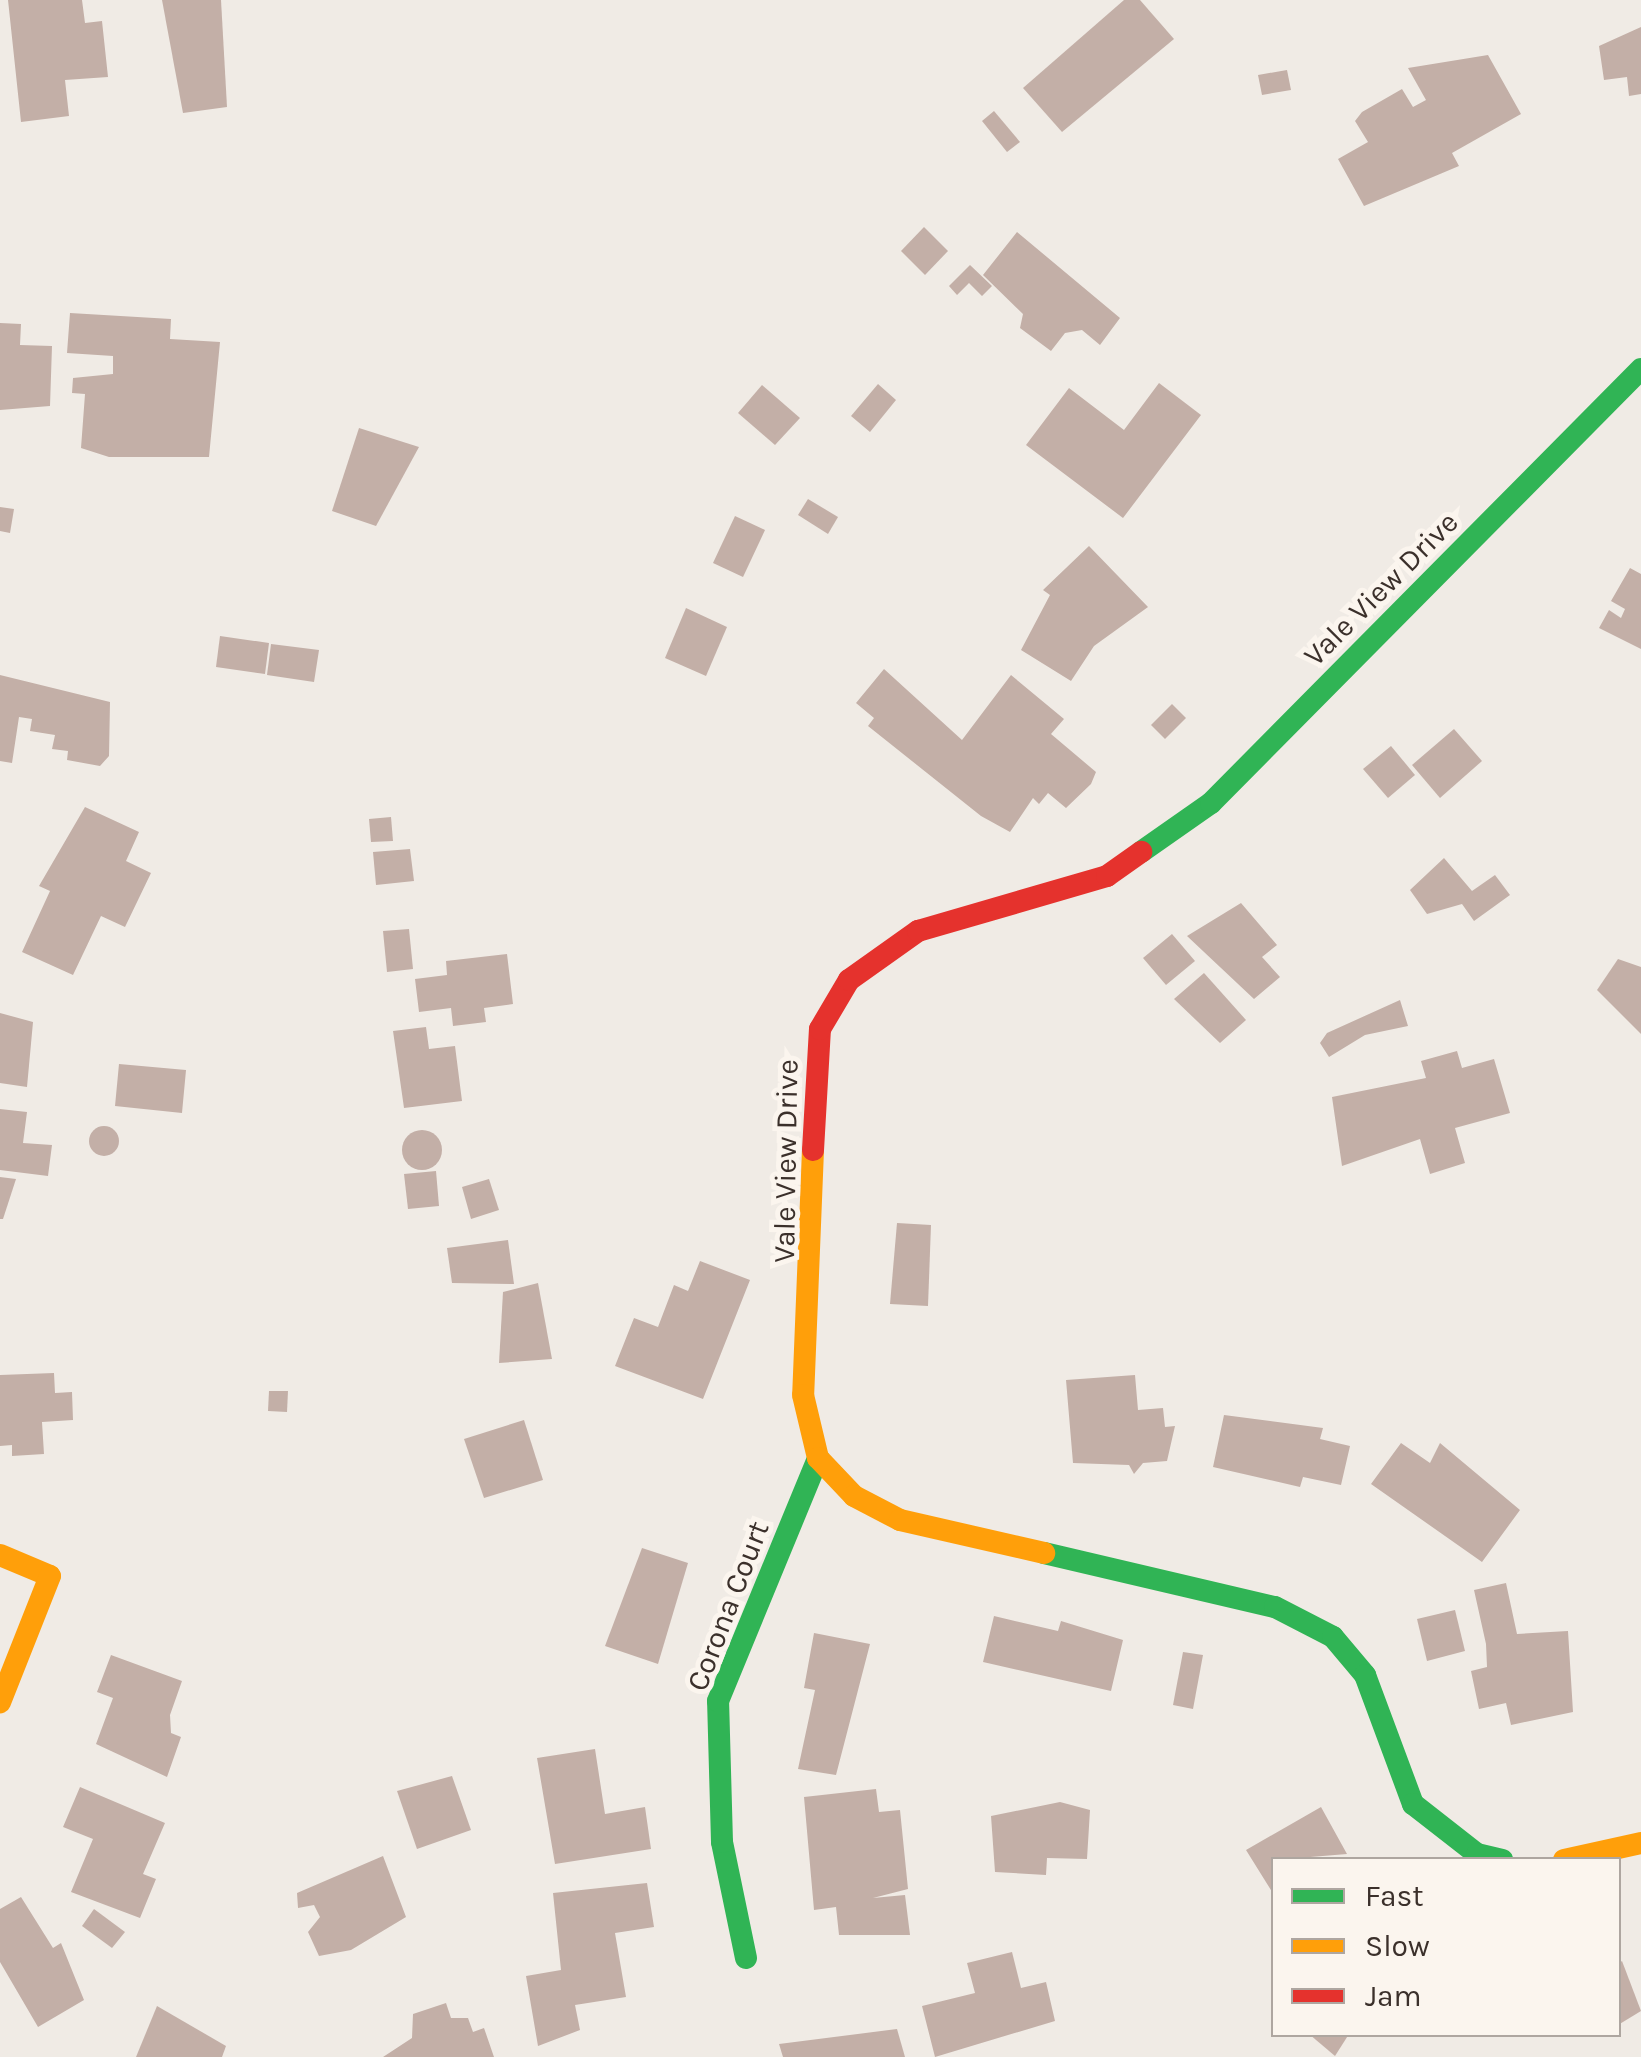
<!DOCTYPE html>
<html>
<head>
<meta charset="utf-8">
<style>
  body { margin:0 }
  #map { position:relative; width:1641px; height:2057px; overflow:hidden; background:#f0ebe5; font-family:Karla,sans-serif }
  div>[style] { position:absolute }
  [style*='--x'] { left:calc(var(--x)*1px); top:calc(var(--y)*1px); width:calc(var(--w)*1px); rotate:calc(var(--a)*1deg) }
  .building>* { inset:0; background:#c3afa7 }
  .round { border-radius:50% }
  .fast>* { height:22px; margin:-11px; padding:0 11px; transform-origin:11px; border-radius:11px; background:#30b455 }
  .slow>* { height:22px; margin:-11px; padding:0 11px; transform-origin:11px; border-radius:11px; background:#ff9f0a }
  .jam>* { height:22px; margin:-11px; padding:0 11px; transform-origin:11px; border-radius:11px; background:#e5322d }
  span { translate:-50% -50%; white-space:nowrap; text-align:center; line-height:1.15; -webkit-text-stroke:10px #fbf5ee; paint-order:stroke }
  .street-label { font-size:30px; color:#3b302b }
  .legend { position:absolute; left:1271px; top:1857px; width:350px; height:180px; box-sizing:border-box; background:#fbf5ee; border:2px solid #aea6a0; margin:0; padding:12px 18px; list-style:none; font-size:30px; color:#3b302b }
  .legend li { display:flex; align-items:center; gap:20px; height:50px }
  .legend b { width:50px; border:2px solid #aea6a0 }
</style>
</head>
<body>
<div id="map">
  <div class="building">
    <div style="clip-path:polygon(8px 0,82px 0,85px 23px,102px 21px,108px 77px,65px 80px,69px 116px,21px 122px)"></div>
    <div style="clip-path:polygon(162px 0,221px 0,227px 107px,183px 113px)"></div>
    <div style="clip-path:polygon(1124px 0,1140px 0,1174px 39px,1062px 132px,1023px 88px)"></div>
    <div style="clip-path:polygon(1641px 27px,1641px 94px,1629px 96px,1627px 77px,1604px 80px,1599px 46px)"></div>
    <div style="clip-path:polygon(1488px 55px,1521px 114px,1452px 153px,1459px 166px,1364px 206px,1338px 159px,1368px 142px,1355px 121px,1362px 112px,1402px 89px,1413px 107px,1426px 100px,1408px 68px)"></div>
    <div style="clip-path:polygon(1287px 70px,1291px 90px,1262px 95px,1258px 75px)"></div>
    <div style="clip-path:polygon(994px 111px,1020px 142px,1007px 152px,982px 121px)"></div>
    <div style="clip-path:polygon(924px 227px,948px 251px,925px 275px,901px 251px)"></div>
    <div style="clip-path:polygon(1017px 232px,1120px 318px,1100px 345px,1082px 330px,1065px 333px,1051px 351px,1020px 328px,1023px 314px,983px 275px)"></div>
    <div style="clip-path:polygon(970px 265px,992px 286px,982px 296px,969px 283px,957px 295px,949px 286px)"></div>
    <div style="clip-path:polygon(70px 313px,171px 319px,170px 339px,220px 342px,209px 457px,109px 457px,81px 448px,85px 394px,72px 393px,73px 378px,113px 374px,113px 356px,67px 353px)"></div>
    <div style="clip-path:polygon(0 323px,21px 324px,20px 345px,52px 346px,50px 406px,0 410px)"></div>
    <div style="clip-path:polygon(1159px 383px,1201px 415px,1123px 518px,1026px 445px,1069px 388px,1124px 430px)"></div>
    <div style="clip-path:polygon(878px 384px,896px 400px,870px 432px,851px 416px)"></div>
    <div style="clip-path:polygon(762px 385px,800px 418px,775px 445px,738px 413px)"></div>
    <div style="clip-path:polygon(359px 428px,419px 447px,376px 526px,332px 511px)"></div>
    <div style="clip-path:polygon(808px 499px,838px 517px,828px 534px,798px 515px)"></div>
    <div style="clip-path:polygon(0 507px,14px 509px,10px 533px,0 531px)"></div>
    <div style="clip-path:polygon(735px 516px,765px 530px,743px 577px,713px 563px)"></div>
    <div style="clip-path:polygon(1089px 546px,1148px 607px,1094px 646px,1071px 681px,1021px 650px,1050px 595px,1043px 590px)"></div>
    <div style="clip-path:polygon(1630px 568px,1641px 574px,1641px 649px,1599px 628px,1609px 610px,1621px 618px,1625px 609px,1611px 601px)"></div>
    <div style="clip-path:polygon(686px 608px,727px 627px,706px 676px,665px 658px)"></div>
    <div style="clip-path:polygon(220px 636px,269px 643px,265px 674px,216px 667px)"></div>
    <div style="clip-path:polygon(271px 644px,319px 650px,314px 682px,267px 675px)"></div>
    <div style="clip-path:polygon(884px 669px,962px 740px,1011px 675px,1064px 719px,1051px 734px,1096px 772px,1091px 784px,1066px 808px,1048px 793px,1039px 804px,1033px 798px,1010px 832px,981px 816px,868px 726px,874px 718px,856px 703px)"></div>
    <div style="clip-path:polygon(0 675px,110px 702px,109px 756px,100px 766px,67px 760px,68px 751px,52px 749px,55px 735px,30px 731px,32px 719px,19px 717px,12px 763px,0 761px)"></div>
    <div style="clip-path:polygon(1172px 704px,1186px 718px,1165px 739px,1151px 725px)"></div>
    <div style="clip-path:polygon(1454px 729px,1482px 761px,1440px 798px,1412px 765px)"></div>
    <div style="clip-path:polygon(1391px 746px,1415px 775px,1388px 798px,1363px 769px)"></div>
    <div style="clip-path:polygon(85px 807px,139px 832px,126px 861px,151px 873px,125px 927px,101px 916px,73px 975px,22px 952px,50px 891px,39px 886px)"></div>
    <div style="clip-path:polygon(391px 817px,393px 841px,371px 842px,369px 819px)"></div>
    <div style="clip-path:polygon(410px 849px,414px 881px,376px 885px,373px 852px)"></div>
    <div style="clip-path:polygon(1444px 858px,1472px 891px,1495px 875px,1510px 895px,1474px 921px,1462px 904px,1427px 914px,1410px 890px)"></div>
    <div style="clip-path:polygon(1241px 903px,1277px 945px,1262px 957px,1280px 977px,1254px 999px,1187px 936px)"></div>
    <div style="clip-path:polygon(409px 929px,413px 969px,387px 972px,383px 931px)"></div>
    <div style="clip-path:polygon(1172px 934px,1195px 961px,1166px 985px,1143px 958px)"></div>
    <div style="clip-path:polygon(507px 954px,513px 1004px,484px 1008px,486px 1022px,453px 1026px,451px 1008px,419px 1012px,415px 979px,447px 975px,446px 961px)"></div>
    <div style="clip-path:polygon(1618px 959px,1641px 967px,1641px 1034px,1597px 990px)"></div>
    <div style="clip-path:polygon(1204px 973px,1246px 1020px,1220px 1043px,1174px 999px)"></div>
    <div style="clip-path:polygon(1400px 1000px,1408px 1026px,1365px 1035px,1329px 1057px,1320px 1043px,1327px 1033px)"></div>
    <div style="clip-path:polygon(0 1013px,33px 1022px,27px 1087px,0 1083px)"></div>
    <div style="clip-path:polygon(426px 1027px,429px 1049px,455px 1046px,462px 1101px,404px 1108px,393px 1031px)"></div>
    <div style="clip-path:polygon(1457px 1051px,1462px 1068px,1494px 1059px,1510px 1113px,1455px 1128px,1465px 1163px,1430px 1174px,1420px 1139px,1342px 1166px,1332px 1097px,1426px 1078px,1421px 1061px)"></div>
    <div style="clip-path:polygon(119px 1064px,186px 1070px,182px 1113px,115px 1106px)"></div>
    <div style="clip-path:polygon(0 1109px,27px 1112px,23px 1143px,52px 1145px,48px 1176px,0 1170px)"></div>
    <div class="round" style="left:89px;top:1126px;width:30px;height:30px"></div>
    <div class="round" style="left:402px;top:1130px;width:40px;height:40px"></div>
    <div style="clip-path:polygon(436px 1171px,439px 1206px,408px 1209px,404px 1174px)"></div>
    <div style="clip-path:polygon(0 1177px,16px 1179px,3px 1219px,0 1219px)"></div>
    <div style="clip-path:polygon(489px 1179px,499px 1210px,471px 1219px,462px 1187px)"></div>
    <div style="clip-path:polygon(897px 1223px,931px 1225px,928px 1306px,890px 1304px)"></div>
    <div style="clip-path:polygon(508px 1240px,514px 1284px,452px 1283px,447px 1248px)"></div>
    <div style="clip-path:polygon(700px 1261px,750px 1280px,703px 1399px,615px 1366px,634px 1318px,658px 1327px,674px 1285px,688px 1291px)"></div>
    <div style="clip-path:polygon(538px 1283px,552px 1359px,499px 1363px,503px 1292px)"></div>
    <div style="clip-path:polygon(54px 1373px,55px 1393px,72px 1392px,73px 1420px,42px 1422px,44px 1454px,12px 1456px,12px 1445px,0 1446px,0 1375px)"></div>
    <div style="clip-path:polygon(1135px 1375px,1138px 1410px,1163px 1408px,1165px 1427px,1175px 1426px,1167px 1461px,1143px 1463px,1134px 1474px,1129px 1465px,1073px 1463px,1066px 1380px)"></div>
    <div style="clip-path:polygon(269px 1391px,288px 1391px,287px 1412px,268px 1411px)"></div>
    <div style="clip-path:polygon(1224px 1415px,1323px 1428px,1320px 1439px,1350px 1446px,1341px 1485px,1303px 1477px,1300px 1487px,1213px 1467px)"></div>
    <div style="clip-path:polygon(524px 1420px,543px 1480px,484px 1498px,464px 1439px)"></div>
    <div style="clip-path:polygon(1401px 1443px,1430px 1463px,1440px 1443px,1520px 1510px,1482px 1562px,1371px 1484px)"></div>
    <div style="clip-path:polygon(642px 1548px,688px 1563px,658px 1664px,605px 1646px)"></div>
    <div style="clip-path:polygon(1506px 1583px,1517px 1634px,1568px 1631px,1573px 1712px,1511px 1725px,1506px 1703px,1479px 1709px,1471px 1671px,1487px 1667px,1486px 1644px,1474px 1590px)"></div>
    <div style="clip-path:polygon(1455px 1610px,1465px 1651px,1427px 1661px,1417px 1619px)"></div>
    <div style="clip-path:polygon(994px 1616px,1058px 1631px,1061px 1621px,1123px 1640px,1111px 1691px,983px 1662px)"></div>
    <div style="clip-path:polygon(814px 1633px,870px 1644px,836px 1775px,798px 1769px,815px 1690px,804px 1688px)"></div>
    <div style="clip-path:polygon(1183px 1652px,1203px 1655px,1193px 1709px,1173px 1705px)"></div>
    <div style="clip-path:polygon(111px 1655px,182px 1681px,170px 1715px,171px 1733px,181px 1737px,167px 1777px,96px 1744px,113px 1698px,97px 1692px)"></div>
    <div style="clip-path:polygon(595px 1749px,605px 1814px,645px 1807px,651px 1849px,555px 1864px,537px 1758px)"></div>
    <div style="clip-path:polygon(452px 1776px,471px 1830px,417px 1849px,397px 1791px)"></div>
    <div style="clip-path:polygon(80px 1787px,165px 1823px,143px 1874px,156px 1879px,140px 1918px,71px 1892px,93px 1839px,63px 1827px)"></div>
    <div style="clip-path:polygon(876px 1789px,879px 1812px,900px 1810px,908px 1889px,873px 1898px,905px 1895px,910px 1935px,839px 1935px,836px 1907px,814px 1910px,804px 1797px)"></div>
    <div style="clip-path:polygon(1060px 1802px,1090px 1810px,1087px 1859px,1047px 1858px,1046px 1875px,995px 1872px,991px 1816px)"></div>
    <div style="clip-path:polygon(1321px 1807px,1347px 1854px,1274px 1860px,1274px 1895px,1246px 1850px)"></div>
    <div style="clip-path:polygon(383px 1856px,406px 1917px,351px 1950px,319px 1956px,308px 1932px,320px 1917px,314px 1905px,298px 1908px,297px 1893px)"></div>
    <div style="clip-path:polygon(647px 1883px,654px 1927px,615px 1933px,626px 1997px,575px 2005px,580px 2030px,538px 2046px,526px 1976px,561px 1970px,553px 1893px)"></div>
    <div style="clip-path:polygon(21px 1897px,53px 1948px,61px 1943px,84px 2000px,38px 2027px,0 1962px,0 1909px)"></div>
    <div style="clip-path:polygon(94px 1909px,125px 1932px,112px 1948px,82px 1926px)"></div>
    <div style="clip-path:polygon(1012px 1952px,1021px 1988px,1046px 1982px,1055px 2021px,935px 2057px,922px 2006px,975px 1993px,967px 1963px)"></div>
    <div style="clip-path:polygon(1622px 1961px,1641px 2011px,1618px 2025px,1618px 1964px)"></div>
    <div style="clip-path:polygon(446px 2003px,451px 2018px,468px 2018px,473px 2032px,484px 2028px,494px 2057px,383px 2057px,412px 2038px,413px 2014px)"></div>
    <div style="clip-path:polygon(157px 2006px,226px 2046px,222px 2057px,136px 2057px)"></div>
    <div style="clip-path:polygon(897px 2029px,905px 2057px,783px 2057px,779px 2044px)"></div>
    <div style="clip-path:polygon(1309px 2034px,1349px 2034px,1335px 2056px)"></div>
  </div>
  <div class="fast">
    <div style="--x:1141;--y:852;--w:85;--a:-35"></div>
    <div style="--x:1211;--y:803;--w:611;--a:-45.27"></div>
    <div style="--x:1044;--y:1553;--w:237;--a:13.2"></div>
    <div style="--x:1275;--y:1607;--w:65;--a:27.3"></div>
    <div style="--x:1333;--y:1637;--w:50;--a:49.9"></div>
    <div style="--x:1365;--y:1675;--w:138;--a:69.6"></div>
    <div style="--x:1413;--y:1804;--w:81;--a:38"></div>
    <div style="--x:1477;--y:1854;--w:26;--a:13"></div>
    <div style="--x:746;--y:1958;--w:118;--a:-101.7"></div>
    <div style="--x:722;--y:1842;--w:141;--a:-91.6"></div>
    <div style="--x:718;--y:1701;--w:263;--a:-67.6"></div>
  </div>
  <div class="slow">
    <div style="--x:813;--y:1150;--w:245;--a:92.3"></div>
    <div style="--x:803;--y:1395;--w:65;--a:76.6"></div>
    <div style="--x:818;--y:1458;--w:52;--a:46.5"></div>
    <div style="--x:854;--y:1496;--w:52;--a:27.6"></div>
    <div style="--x:900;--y:1520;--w:148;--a:12.9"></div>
    <div style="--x:0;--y:1555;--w:54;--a:22.8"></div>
    <div style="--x:50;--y:1576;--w:136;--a:111.6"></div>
    <div style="--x:1564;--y:1860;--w:79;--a:-12.4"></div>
  </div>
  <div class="jam">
    <div style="--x:813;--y:1150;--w:121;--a:-86.7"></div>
    <div style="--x:820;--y:1029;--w:57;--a:-59.4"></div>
    <div style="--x:849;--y:980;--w:85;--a:-35.4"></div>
    <div style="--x:918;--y:931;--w:197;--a:-16.2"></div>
    <div style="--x:1107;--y:876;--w:42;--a:-35.2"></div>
  </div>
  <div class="street-label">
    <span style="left:1381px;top:589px;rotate:-45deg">Vale View Drive</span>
    <span style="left:786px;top:1161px;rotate:-89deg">Vale View Drive</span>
    <span style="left:728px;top:1606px;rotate:-69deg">Corona Court</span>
  </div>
  <ul class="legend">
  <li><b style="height:12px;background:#30b455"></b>Fast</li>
  <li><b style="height:12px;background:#ff9f0a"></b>Slow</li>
  <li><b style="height:12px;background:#e5322d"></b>Jam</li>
  </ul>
</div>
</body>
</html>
